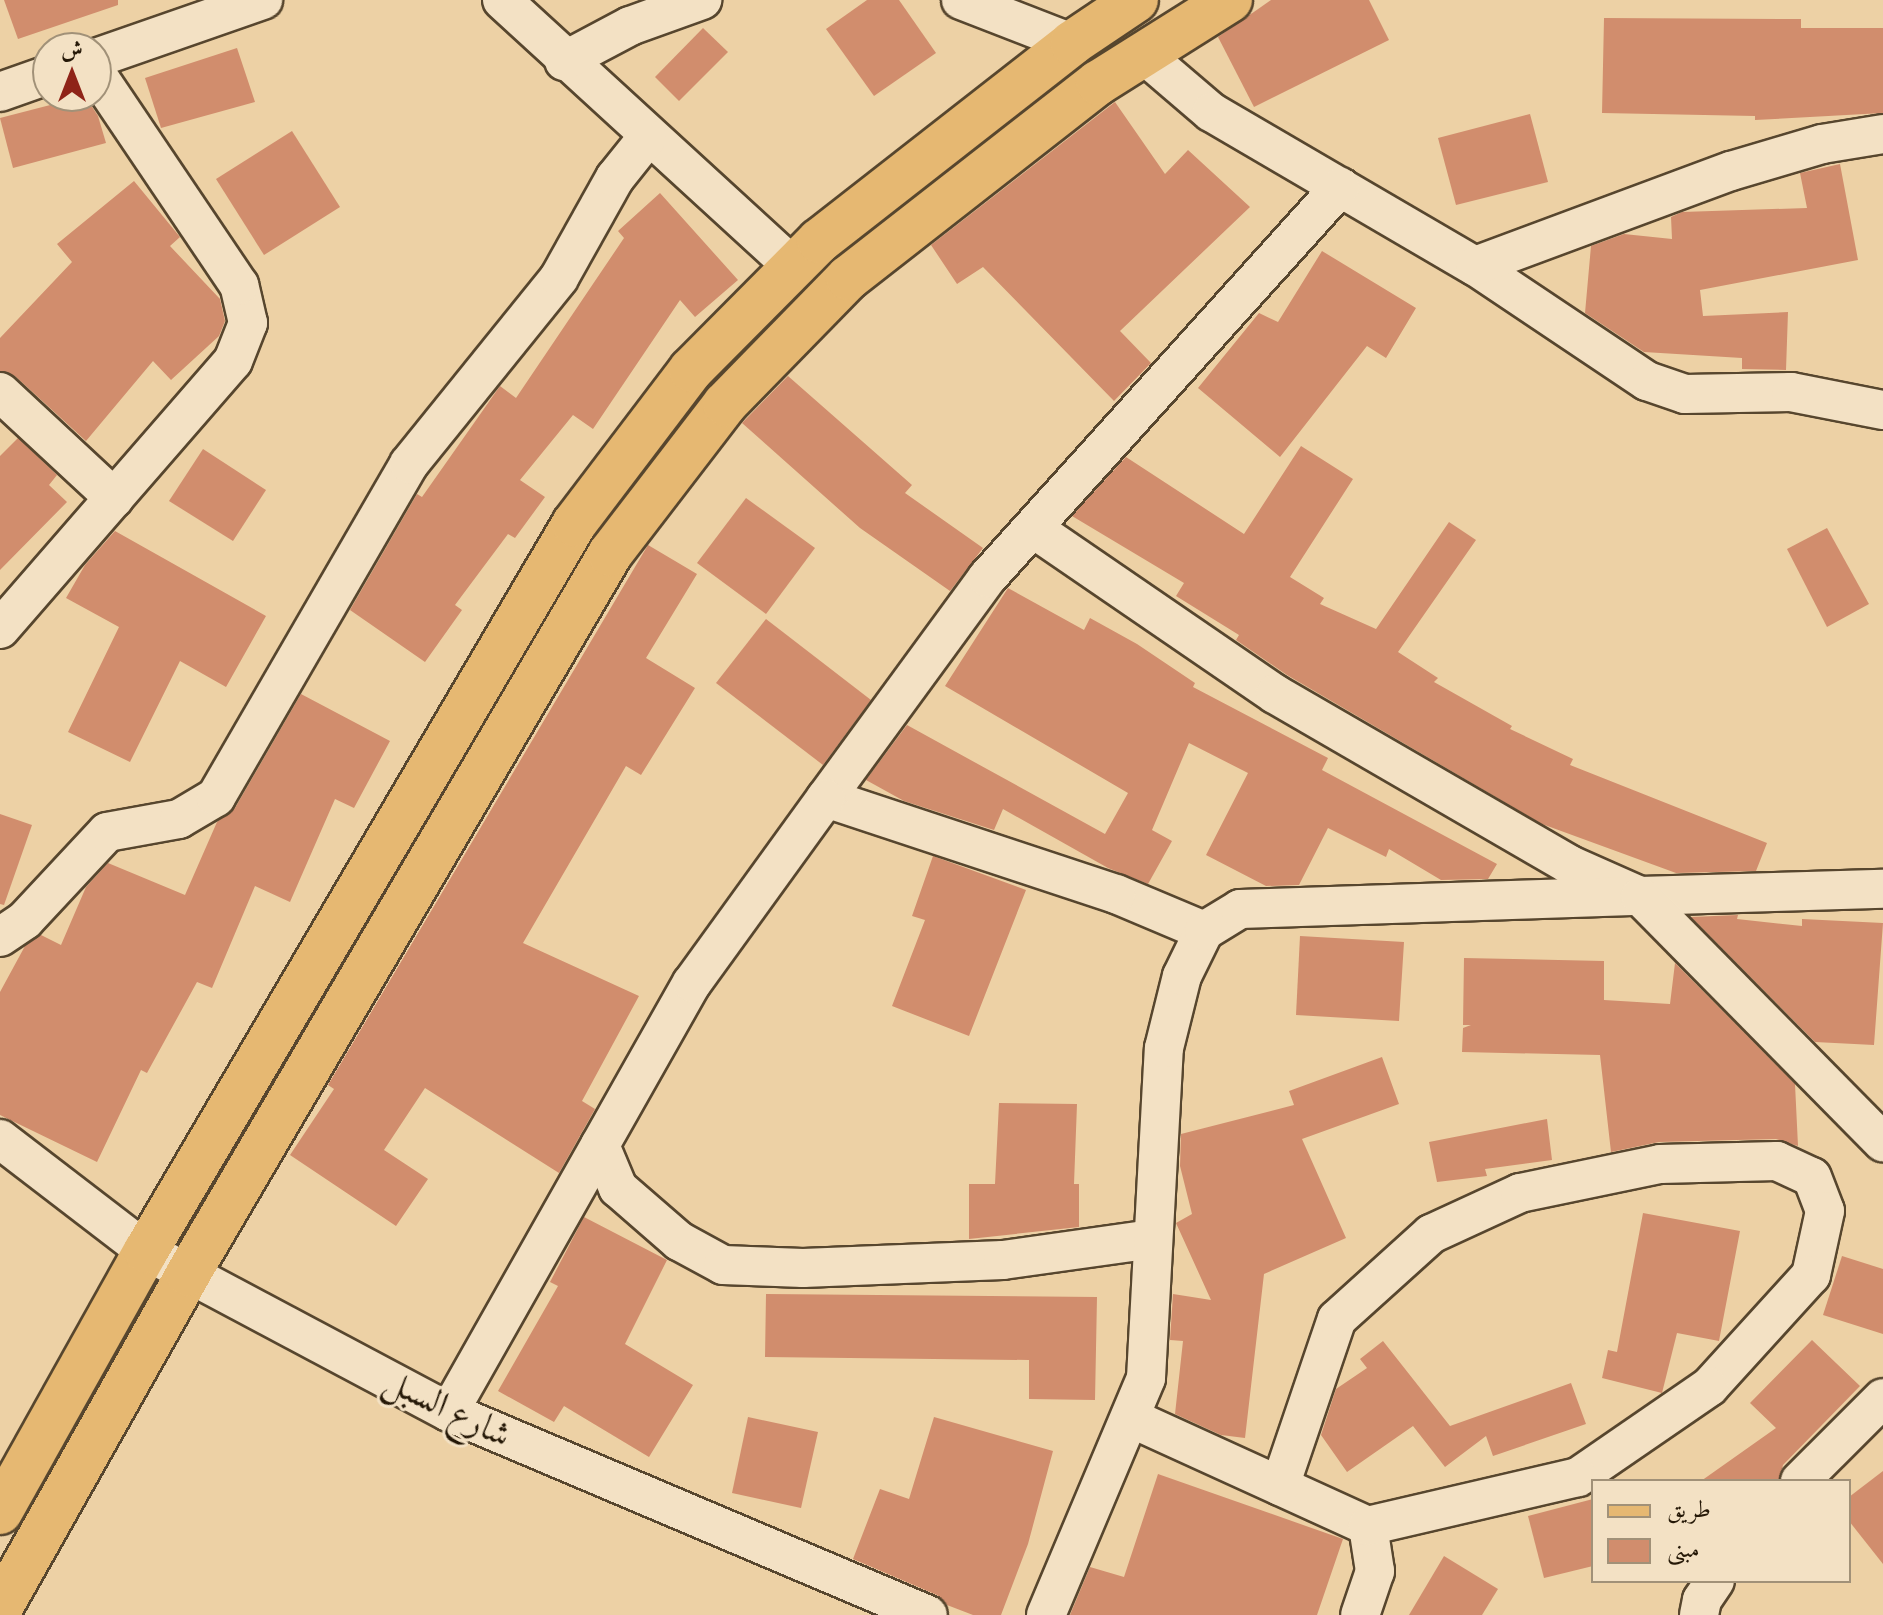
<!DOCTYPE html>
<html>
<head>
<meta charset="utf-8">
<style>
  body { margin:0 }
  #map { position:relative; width:1883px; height:1615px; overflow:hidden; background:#edd1a5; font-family:"EB Garamond",Amiri,serif }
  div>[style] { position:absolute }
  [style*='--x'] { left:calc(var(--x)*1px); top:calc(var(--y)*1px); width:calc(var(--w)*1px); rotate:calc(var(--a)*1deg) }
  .building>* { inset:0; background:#d18d6d }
  .roads { filter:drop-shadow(2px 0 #57462e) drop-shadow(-2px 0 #57462e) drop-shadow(0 2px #57462e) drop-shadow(0 -2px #57462e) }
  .minor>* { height:38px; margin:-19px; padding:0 19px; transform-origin:19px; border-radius:19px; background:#f3e1c4 }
  .major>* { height:44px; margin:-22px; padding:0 22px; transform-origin:22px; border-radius:22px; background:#e6b872 }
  span { translate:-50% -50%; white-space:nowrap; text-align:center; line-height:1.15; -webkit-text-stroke:6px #f3e1c4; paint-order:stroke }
  .street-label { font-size:36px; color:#251807 }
  .legend { position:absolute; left:1591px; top:1479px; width:260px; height:104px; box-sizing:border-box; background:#f3e1c4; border:2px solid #a19178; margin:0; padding:10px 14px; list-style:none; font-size:24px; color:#251807 }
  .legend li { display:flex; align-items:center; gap:16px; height:40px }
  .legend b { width:40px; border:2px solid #a19178 }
  .north { position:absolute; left:32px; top:32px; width:80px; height:80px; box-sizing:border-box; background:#f3e1c4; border:2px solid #a19178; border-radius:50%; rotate:0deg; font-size:22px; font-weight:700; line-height:32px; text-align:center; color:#251807 }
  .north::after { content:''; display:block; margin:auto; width:28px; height:36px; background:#8f2418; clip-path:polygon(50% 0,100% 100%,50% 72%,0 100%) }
</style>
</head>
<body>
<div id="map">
  <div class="building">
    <div style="clip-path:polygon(4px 0,118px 0,118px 5px,18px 39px)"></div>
    <div style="clip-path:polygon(867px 0,899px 0,936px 53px,874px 96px,826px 29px)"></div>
    <div style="clip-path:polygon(1271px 0,1369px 0,1389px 40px,1254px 107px,1218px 37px)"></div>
    <div style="clip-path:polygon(1604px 18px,1801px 19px,1801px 28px,1883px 28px,1883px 113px,1755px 120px,1755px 116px,1602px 113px)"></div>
    <div style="clip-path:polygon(703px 28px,728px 52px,679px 101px,655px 77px)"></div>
    <div style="clip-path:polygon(237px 48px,255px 102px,161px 128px,145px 78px)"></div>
    <div style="clip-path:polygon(85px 96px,98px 116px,106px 143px,13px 168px,0 118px)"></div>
    <div style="clip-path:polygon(1115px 102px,1165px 174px,1188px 150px,1250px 207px,1120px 331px,1151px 363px,1114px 401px,983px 267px,957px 284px,931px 245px)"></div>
    <div style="clip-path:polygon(1530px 114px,1548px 182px,1456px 205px,1438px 138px)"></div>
    <div style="clip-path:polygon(292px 131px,340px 207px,264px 255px,216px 179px)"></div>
    <div style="clip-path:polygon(1840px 164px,1858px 260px,1700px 290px,1703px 316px,1788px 312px,1786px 370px,1742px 369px,1742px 358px,1644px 352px,1585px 313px,1591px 246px,1624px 234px,1672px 239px,1671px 217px,1682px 212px,1807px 208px,1800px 173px)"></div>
    <div style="clip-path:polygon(134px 181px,180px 237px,170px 246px,220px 299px,225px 321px,219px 336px,171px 380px,153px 361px,86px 441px,15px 376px,0 371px,0 338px,72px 262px,57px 244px)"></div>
    <div style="clip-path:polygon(660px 193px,738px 280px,695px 317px,680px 300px,593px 429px,573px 415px,520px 480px,545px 497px,515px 538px,508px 534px,455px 605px,462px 610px,425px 662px,350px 610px,417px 494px,422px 497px,500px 386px,516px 398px,624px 238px,618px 231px)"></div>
    <div style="clip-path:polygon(1322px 251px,1416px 308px,1386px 358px,1367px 346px,1280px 457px,1198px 388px,1259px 313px,1278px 322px)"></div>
    <div style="clip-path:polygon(788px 376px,912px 485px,905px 493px,983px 548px,950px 591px,860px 528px,742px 423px)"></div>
    <div style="clip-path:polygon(18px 438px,57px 475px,49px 485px,67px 502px,0 570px,0 456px)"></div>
    <div style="clip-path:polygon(1301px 446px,1353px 479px,1290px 577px,1324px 598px,1320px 604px,1376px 629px,1449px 522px,1476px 540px,1398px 652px,1438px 678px,1434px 682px,1512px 726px,1510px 729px,1573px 759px,1570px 765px,1767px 843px,1756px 871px,1676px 873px,1542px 824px,1287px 675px,1236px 640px,1239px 635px,1176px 596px,1184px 583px,1072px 516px,1126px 457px,1244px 534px)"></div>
    <div style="clip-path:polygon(203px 449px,266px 490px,233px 541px,169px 501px)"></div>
    <div style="clip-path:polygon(746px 498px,815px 548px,766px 614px,697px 563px)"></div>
    <div style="clip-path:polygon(1827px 528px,1869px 604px,1827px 627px,1787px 549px)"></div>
    <div style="clip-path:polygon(115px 531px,266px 616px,226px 687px,180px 661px,130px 762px,68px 732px,119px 627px,66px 598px,85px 565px)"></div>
    <div style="clip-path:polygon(648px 545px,697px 574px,646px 658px,695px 688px,641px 775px,626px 766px,523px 943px,639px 996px,582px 1101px,595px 1109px,559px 1173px,425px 1088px,384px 1150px,428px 1179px,396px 1226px,290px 1155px,334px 1089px,328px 1085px)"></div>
    <div style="clip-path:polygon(1008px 588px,1084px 630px,1090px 618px,1137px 644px,1195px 683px,1193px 687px,1328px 758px,1322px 770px,1497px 864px,1488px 879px,1441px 880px,1389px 849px,1386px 857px,1328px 828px,1299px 885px,1266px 886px,1206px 855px,1248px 773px,1189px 743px,1152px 830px,1172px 841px,1148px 884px,1108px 868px,1003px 809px,994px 830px,904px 801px,866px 780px,907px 725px,1105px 834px,1128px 793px,945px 686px)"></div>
    <div style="clip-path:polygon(766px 619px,871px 700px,823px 765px,716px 683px)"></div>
    <div style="clip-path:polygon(301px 694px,390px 741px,354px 808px,335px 799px,290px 902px,255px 886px,212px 988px,197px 982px,147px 1073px,141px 1070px,97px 1162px,0 1115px,0 992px,25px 946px,41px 935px,61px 945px,86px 887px,108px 863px,185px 895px,217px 822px,235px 808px)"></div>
    <div style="clip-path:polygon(0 814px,32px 825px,4px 905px,0 904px)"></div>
    <div style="clip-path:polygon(933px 856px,1026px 890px,969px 1036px,892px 1006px,925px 920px,912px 916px)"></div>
    <div style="clip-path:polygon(1738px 915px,1737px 919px,1802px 926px,1802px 919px,1883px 923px,1874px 1045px,1815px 1042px,1691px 917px)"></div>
    <div style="clip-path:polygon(1300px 936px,1404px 942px,1399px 1021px,1296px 1015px)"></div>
    <div style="clip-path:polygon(1464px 958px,1604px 961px,1604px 1000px,1670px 1004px,1675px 963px,1795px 1084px,1798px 1146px,1776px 1139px,1659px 1142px,1611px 1152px,1600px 1055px,1462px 1052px,1463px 1028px,1471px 1025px,1463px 1025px)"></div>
    <div style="clip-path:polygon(1382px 1057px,1399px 1104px,1302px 1139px,1346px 1238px,1264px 1274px,1245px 1438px,1221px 1435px,1175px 1414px,1183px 1341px,1170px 1340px,1173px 1294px,1211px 1300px,1176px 1223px,1192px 1214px,1180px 1166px,1181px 1134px,1294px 1105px,1289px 1091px)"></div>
    <div style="clip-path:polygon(999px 1103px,1077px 1104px,1074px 1184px,1079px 1184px,1079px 1227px,969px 1239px,969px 1184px,995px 1184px)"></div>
    <div style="clip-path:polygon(1547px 1119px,1552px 1160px,1485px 1169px,1487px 1176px,1437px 1182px,1429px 1142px)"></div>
    <div style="clip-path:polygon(1643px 1213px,1740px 1231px,1719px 1341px,1677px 1333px,1662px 1393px,1602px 1378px,1608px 1350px,1617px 1352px)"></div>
    <div style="clip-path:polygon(584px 1217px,667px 1260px,625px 1344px,693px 1385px,649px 1457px,564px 1406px,554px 1422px,498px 1391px,558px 1286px,550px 1282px)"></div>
    <div style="clip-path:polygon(1842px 1256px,1883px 1269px,1883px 1334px,1823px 1315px)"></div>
    <div style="clip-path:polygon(766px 1294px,1097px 1297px,1095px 1400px,1029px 1399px,1029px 1360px,765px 1357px)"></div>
    <div style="clip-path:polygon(1812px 1340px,1860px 1386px,1783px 1465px,1779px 1481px,1701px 1481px,1776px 1428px,1750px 1403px)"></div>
    <div style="clip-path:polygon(1383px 1341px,1450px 1426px,1571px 1383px,1586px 1424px,1493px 1456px,1486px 1436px,1445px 1467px,1413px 1426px,1347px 1472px,1321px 1435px,1336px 1389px,1367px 1368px,1360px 1359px)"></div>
    <div style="clip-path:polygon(748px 1417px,818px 1432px,801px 1508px,732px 1493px)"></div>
    <div style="clip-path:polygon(934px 1417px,1053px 1451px,1028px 1544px,1001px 1615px,973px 1615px,947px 1605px,937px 1595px,853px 1559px,880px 1489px,909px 1499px)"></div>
    <div style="clip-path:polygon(1883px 1471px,1883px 1564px,1849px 1521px,1849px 1497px)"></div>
    <div style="clip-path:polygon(1158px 1474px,1343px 1539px,1317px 1615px,1070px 1615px,1090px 1567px,1124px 1577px)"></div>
    <div style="clip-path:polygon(1593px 1499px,1593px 1566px,1544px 1578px,1528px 1516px)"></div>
    <div style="clip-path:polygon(1444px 1556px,1498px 1589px,1482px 1615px,1409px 1615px)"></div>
  </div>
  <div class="roads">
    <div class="minor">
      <div style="--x:502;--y:0;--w:395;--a:42.5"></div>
      <div style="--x:961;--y:0;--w:119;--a:21.2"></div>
      <div style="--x:1142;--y:53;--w:91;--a:40.5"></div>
      <div style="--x:1211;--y:112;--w:306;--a:30.3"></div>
      <div style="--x:1475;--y:266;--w:207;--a:33.8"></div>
      <div style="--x:1647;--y:381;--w:40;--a:18.9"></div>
      <div style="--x:1685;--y:394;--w:106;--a:-1.1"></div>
      <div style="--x:1791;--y:392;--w:94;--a:11.1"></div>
      <div style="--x:96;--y:58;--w:177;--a:-19.2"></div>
      <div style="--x:564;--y:61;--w:75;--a:-27.9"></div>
      <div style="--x:630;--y:26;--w:77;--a:-19.9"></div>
      <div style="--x:0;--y:92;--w:51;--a:-19.5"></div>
      <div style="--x:1475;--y:266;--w:273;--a:-20.4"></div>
      <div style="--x:1731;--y:171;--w:95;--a:-16.5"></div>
      <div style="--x:1822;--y:144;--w:62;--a:-9.3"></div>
      <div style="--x:0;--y:392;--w:156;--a:42.9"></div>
      <div style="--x:1034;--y:529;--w:292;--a:34.4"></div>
      <div style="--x:1275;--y:694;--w:339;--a:30.1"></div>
      <div style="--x:1568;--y:864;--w:79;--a:24"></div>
      <div style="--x:1640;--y:896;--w:243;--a:-1.7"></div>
      <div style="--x:0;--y:629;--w:355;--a:-49"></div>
      <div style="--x:233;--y:361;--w:41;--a:-68.5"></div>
      <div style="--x:248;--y:323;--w:39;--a:-103"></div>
      <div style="--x:239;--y:285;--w:256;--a:-124"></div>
      <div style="--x:1204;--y:931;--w:95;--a:-157.2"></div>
      <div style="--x:1116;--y:894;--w:305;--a:-161.7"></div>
      <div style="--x:826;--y:798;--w:273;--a:-53.8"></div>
      <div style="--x:987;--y:578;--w:527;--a:-47.92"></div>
      <div style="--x:0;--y:937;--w:30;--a:-34"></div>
      <div style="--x:25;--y:920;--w:120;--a:-47"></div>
      <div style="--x:107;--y:832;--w:73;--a:-10.2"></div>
      <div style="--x:179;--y:819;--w:43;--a:-30.7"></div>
      <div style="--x:216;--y:797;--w:385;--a:-59.9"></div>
      <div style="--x:409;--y:464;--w:239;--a:-51.1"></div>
      <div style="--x:559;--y:278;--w:115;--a:-60.8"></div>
      <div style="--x:615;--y:178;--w:51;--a:-51.3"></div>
      <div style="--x:0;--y:1139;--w:184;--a:37.5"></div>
      <div style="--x:146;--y:1251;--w:343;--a:28"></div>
      <div style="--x:449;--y:1412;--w:520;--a:22.97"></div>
      <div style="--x:600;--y:1145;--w:47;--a:67.3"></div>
      <div style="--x:618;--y:1188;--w:81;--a:41"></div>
      <div style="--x:679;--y:1241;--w:50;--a:28.6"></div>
      <div style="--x:723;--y:1265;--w:80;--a:2.1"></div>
      <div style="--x:803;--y:1268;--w:200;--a:-2.3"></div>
      <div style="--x:1003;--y:1260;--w:150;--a:-8"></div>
      <div style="--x:449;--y:1412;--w:493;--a:-60.5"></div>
      <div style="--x:692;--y:983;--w:228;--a:-54.1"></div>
      <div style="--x:1133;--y:1419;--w:258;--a:24.5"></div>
      <div style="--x:1368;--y:1526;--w:46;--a:81.2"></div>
      <div style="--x:1375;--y:1571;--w:46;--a:108.8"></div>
      <div style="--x:1800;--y:1481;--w:117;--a:-45"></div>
      <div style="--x:1280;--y:1486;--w:176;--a:-71.2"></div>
      <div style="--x:1337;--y:1319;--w:127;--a:-42.1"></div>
      <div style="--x:1431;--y:1234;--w:98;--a:-24.7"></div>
      <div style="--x:1520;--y:1193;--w:143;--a:-11.7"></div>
      <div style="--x:1660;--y:1164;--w:117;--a:-1.5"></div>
      <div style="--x:1777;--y:1161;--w:38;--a:25"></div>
      <div style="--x:1812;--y:1177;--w:36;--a:69"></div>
      <div style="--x:1825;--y:1211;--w:66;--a:102.3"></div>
      <div style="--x:1811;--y:1275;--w:151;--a:132.3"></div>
      <div style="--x:1709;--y:1387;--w:159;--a:145.5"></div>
      <div style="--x:1578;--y:1477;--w:216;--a:166.9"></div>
      <div style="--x:1046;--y:1615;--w:257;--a:-67.1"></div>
      <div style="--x:1146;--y:1378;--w:330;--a:-86.9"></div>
      <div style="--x:1164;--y:1048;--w:74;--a:-76"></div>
      <div style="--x:1182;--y:976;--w:50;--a:-63.9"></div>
      <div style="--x:1204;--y:931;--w:42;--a:-31.4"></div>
      <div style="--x:1240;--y:909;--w:400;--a:-1.9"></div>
      <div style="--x:1640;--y:896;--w:346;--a:45.4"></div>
      <div style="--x:1699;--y:1615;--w:15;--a:-79"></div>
      <div style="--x:1702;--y:1600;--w:23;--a:-56"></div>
    </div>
    <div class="major">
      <div style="--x:0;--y:1512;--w:299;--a:-60.8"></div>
      <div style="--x:146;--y:1251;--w:844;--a:-59.51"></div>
      <div style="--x:574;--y:524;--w:193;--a:-52.8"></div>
      <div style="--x:691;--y:370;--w:182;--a:-45.2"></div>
      <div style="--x:819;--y:241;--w:321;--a:-38"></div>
      <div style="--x:1072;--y:43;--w:77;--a:-33.9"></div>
      <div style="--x:0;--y:1608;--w:383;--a:-60.6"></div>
      <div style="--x:188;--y:1274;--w:835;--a:-59.62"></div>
      <div style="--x:610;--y:554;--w:189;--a:-52.5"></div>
      <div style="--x:725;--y:404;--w:176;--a:-45.7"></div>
      <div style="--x:848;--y:278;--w:317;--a:-38"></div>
      <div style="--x:1098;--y:83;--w:156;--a:-32.2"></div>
    </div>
  </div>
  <div class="street-label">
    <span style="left:448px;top:1407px;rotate:26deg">شارع السبل</span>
  </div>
  <ul class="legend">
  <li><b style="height:10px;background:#e6b872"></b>طريق</li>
  <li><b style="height:22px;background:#d18d6d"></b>مبنى</li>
  </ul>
  <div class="north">ش</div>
</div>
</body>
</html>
